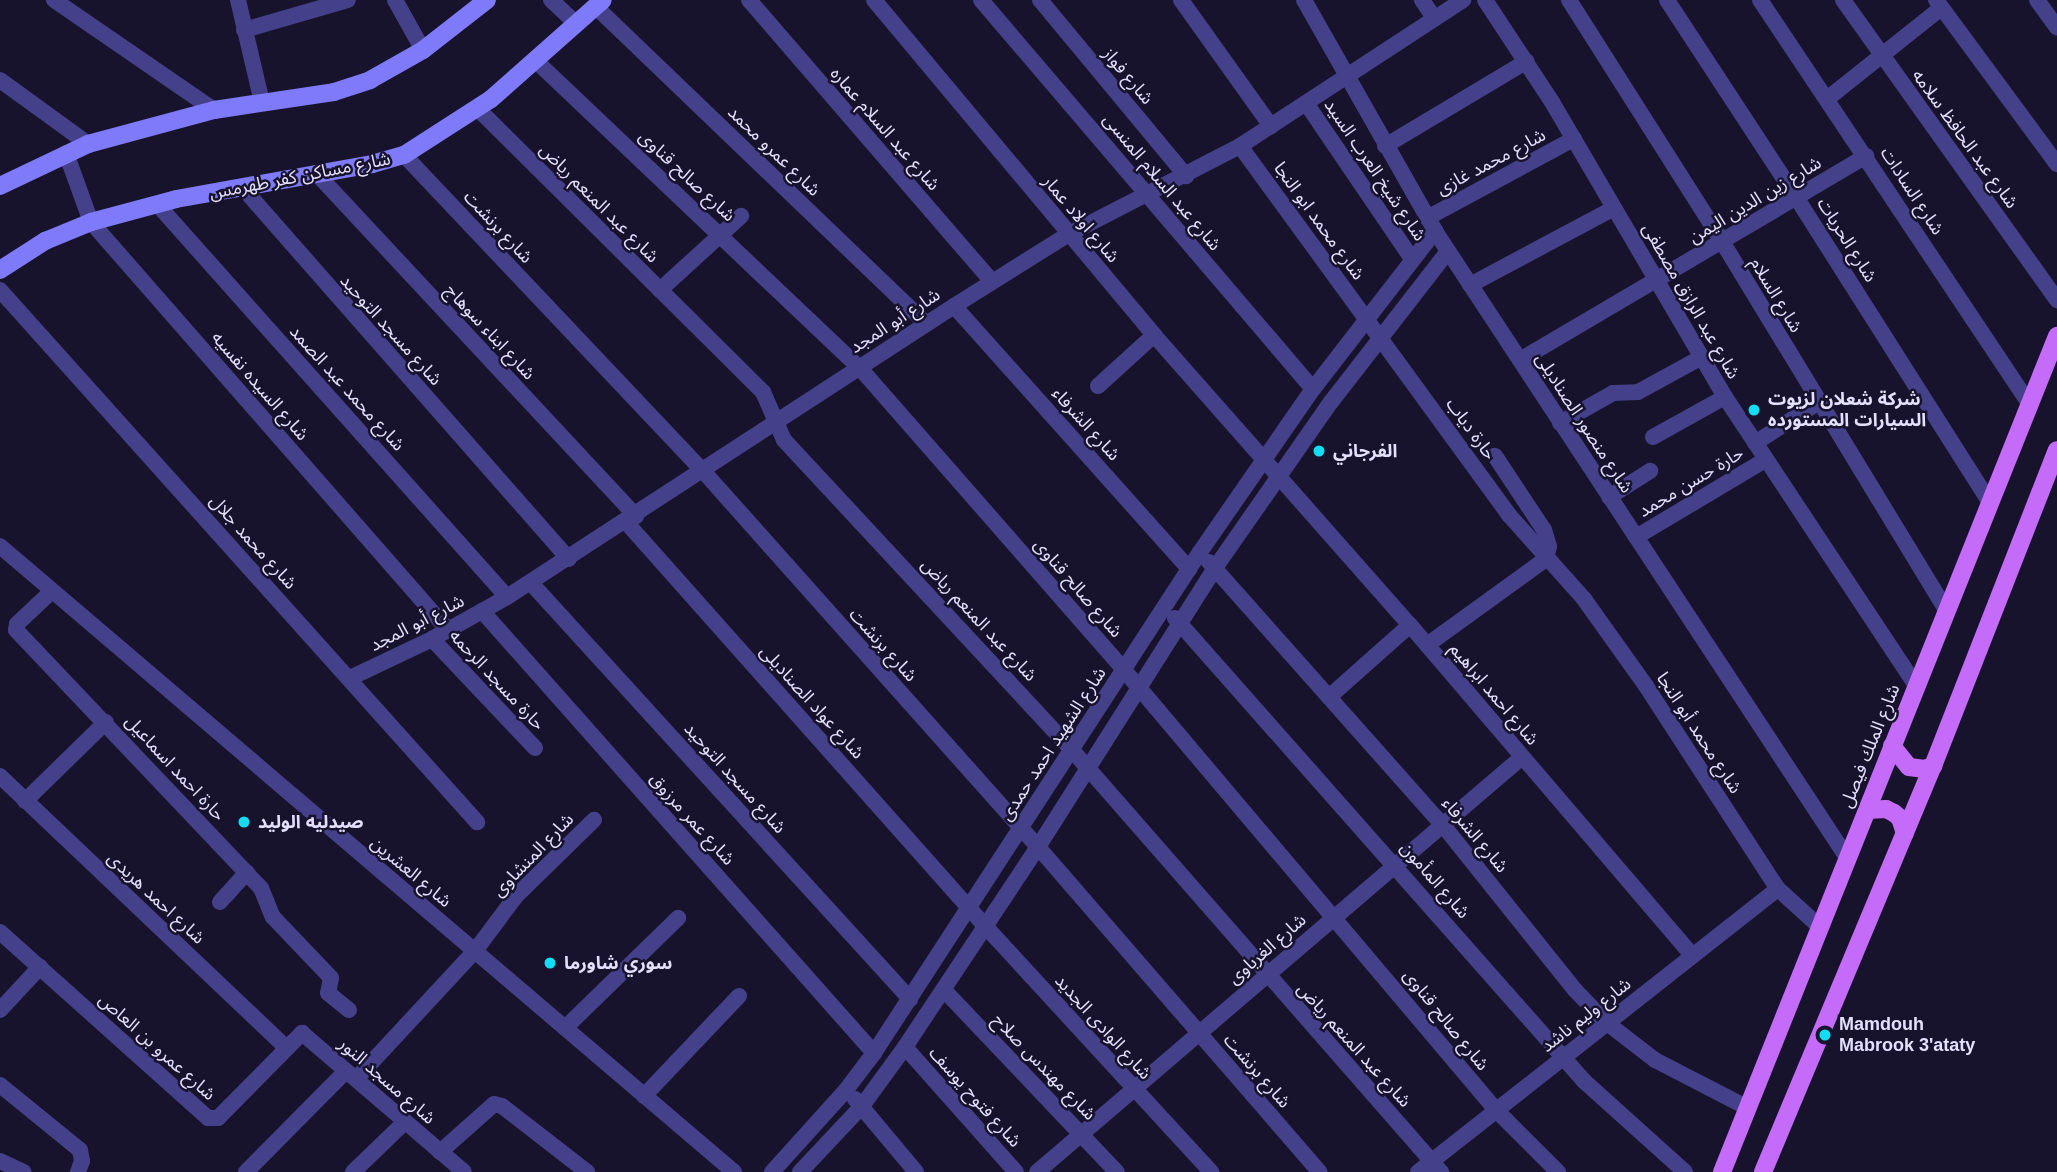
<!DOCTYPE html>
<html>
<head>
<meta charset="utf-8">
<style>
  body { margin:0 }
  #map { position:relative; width:2057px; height:1172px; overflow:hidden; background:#17132c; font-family:Helvetica,"Noto Sans Arabic",sans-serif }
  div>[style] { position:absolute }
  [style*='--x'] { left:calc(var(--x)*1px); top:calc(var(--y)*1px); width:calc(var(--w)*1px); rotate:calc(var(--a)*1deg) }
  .street>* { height:16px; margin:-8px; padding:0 8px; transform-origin:8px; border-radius:8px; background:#444089 }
  .secondary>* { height:18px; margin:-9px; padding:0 9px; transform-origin:9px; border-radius:9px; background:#7f7af9 }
  .primary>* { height:18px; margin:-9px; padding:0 9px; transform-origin:9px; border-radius:9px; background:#c56bf9 }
  .dots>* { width:19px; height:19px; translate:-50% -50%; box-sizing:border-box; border:4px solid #17132c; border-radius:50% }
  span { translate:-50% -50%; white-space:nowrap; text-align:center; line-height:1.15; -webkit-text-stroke:5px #17132c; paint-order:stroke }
  .street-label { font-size:18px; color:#e3dffe }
  .poi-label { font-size:18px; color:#e3dffe; font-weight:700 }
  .left { translate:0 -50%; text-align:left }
</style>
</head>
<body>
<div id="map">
  <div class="street">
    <div style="--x:54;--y:0;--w:194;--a:34.5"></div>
    <div style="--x:238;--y:0;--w:105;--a:76.8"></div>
    <div style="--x:395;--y:0;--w:57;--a:60.8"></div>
    <div style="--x:551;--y:0;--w:35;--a:43"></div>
    <div style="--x:749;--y:0;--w:372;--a:49.2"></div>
    <div style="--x:874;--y:0;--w:437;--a:50.1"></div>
    <div style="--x:1154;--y:335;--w:387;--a:48.6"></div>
    <div style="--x:1410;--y:625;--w:435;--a:49.5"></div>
    <div style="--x:981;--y:0;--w:511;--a:49.52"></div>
    <div style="--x:1040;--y:0;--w:229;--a:50.3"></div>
    <div style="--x:1181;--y:0;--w:155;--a:54.5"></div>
    <div style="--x:1304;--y:0;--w:266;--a:60.4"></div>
    <div style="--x:1435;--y:231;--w:752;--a:56.67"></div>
    <div style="--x:1422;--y:0;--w:22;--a:56"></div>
    <div style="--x:1485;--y:0;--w:122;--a:56.7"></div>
    <div style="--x:1552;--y:102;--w:342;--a:59.6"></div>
    <div style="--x:1725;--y:397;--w:348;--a:56.5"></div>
    <div style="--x:1569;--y:0;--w:288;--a:57.6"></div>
    <div style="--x:1723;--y:243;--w:431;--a:58.7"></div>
    <div style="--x:1667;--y:0;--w:235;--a:56.8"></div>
    <div style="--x:1796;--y:197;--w:362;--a:57.6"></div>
    <div style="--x:1760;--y:0;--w:487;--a:56.3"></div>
    <div style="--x:1843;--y:0;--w:369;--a:54.5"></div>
    <div style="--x:1936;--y:0;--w:204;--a:53.6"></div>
    <div style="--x:2037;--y:0;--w:34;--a:54"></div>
    <div style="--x:596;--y:7;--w:457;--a:43.8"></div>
    <div style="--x:244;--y:30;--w:108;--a:-16.1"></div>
    <div style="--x:536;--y:61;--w:445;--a:43.5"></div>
    <div style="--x:859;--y:367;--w:403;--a:48.8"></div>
    <div style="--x:1124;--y:670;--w:576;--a:49.79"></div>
    <div style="--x:1496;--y:1110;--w:88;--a:45"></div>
    <div style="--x:0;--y:80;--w:109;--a:36"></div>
    <div style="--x:1827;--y:99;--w:146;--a:-38.6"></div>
    <div style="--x:1306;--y:103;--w:189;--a:55.8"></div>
    <div style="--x:478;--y:109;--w:402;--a:44.8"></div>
    <div style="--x:763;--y:392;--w:52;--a:66.4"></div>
    <div style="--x:784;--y:440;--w:423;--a:47.1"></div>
    <div style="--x:1072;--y:750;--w:561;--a:48.83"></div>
    <div style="--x:1240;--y:146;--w:457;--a:53.9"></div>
    <div style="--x:1509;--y:515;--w:113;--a:48.2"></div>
    <div style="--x:1584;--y:599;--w:107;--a:54.5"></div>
    <div style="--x:1646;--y:686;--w:242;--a:57"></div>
    <div style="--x:1778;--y:889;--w:57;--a:42.1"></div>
    <div style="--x:1385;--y:146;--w:165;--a:-30.9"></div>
    <div style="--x:66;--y:153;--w:73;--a:70.1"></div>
    <div style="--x:91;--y:222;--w:542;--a:48.81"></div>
    <div style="--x:404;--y:155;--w:436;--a:46.6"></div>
    <div style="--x:704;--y:472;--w:502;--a:48.31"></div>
    <div style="--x:1038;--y:847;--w:430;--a:49.1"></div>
    <div style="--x:317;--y:174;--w:468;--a:47"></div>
    <div style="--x:242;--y:187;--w:495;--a:48.7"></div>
    <div style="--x:157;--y:204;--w:526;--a:48.31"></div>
    <div style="--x:1427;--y:218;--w:167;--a:-28.3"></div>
    <div style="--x:1470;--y:285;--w:163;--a:-28.1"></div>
    <div style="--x:0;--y:290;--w:715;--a:48.12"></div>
    <div style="--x:660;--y:290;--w:110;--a:-42.4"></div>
    <div style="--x:954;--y:306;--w:353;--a:48.2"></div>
    <div style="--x:1520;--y:360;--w:402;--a:-30.5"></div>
    <div style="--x:1098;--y:386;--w:76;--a:-42.3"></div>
    <div style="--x:1560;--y:423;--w:61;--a:-29.5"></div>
    <div style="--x:1613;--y:393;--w:25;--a:-2"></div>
    <div style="--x:1638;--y:392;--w:73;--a:-28.7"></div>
    <div style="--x:1653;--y:437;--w:82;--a:-29.1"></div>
    <div style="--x:1755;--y:443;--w:76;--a:-32.6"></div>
    <div style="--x:1609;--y:497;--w:49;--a:-32.4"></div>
    <div style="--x:626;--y:522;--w:542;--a:48.37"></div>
    <div style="--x:986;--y:927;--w:333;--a:47.4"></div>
    <div style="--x:1636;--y:537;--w:150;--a:-30.8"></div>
    <div style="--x:0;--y:546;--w:965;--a:40.46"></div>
    <div style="--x:1209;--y:562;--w:351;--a:48.4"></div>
    <div style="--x:1442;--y:824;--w:213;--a:51.3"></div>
    <div style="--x:1575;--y:990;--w:46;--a:45.9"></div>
    <div style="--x:1607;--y:1023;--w:61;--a:37.6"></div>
    <div style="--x:1655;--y:1060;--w:105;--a:27.3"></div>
    <div style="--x:531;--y:583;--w:563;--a:47.66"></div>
    <div style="--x:52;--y:591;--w:48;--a:136.7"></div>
    <div style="--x:17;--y:624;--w:6;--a:99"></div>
    <div style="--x:16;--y:630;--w:356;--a:46.5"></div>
    <div style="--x:261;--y:888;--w:31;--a:68"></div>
    <div style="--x:273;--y:917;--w:84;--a:46.4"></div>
    <div style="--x:331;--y:978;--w:15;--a:101"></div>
    <div style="--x:328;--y:993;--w:27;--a:39"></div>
    <div style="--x:482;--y:611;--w:591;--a:48.43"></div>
    <div style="--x:1175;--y:618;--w:618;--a:48.54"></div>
    <div style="--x:1584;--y:1081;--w:136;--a:42"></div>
    <div style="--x:432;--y:639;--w:150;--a:46.6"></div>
    <div style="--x:1427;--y:645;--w:147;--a:-35.9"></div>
    <div style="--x:1546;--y:559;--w:13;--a:-77"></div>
    <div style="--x:1549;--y:546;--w:17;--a:-107"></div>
    <div style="--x:1544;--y:530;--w:89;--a:-123.5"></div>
    <div style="--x:350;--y:678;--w:91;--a:-25.4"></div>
    <div style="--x:432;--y:639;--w:86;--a:-29.2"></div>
    <div style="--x:507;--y:597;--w:533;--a:-33.06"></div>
    <div style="--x:954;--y:306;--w:136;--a:-32.1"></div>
    <div style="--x:1069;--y:234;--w:192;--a:-27.2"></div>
    <div style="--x:1240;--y:146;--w:267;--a:-33.2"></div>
    <div style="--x:1329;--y:697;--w:108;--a:-41.6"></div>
    <div style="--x:0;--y:776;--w:394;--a:43.5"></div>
    <div style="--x:25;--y:801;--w:113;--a:-44.3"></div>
    <div style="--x:220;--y:902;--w:40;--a:-48"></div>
    <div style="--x:0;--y:932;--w:279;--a:41.8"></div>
    <div style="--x:208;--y:1118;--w:10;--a:0"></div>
    <div style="--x:218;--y:1118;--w:120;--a:-45.3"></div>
    <div style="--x:302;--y:1033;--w:213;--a:40.6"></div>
    <div style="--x:944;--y:990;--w:251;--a:46.5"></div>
    <div style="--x:0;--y:1010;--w:59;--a:-47.1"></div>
    <div style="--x:565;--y:1028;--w:158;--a:-44.2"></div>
    <div style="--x:905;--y:1047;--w:167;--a:48.4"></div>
    <div style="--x:356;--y:1079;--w:175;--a:-47.1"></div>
    <div style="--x:475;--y:951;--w:69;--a:-53.3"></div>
    <div style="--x:516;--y:896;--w:109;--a:-44.3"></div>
    <div style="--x:0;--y:1085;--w:103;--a:39.1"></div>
    <div style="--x:80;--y:1150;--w:11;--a:80"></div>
    <div style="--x:82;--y:1161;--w:12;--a:110"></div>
    <div style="--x:644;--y:1096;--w:138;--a:-46.5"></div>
    <div style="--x:855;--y:1099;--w:95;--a:50.1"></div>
    <div style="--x:440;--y:1152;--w:72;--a:-41.6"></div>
    <div style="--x:494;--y:1104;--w:8;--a:14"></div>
    <div style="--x:502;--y:1106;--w:108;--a:37.8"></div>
    <div style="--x:0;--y:1161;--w:26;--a:25"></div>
    <div style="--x:246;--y:1172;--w:142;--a:-45.3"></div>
    <div style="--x:353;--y:1172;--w:72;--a:-43.9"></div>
    <div style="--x:772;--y:1172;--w:110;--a:-47.9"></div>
    <div style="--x:846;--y:1090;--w:46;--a:-52.9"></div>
    <div style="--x:874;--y:1053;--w:598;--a:-56.95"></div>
    <div style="--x:1200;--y:552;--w:198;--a:-55.3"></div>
    <div style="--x:1313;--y:389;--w:200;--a:-52.3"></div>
    <div style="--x:800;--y:1172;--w:91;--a:-46.8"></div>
    <div style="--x:862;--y:1106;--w:73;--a:-53.9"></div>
    <div style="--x:905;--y:1047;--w:240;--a:-56.4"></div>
    <div style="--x:1038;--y:847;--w:330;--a:-57.6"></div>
    <div style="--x:1215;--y:568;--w:203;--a:-55.1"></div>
    <div style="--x:1331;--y:402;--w:191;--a:-52.2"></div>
    <div style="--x:1037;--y:1172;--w:638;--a:-40.55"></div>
    <div style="--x:1418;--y:1172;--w:458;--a:-38.2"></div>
  </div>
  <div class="secondary">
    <div style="--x:0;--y:186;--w:98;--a:-25.5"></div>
    <div style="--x:88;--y:144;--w:131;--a:-15.1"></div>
    <div style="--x:214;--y:110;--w:121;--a:-8.5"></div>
    <div style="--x:334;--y:92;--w:38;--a:-18"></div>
    <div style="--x:370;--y:80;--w:61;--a:-29.5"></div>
    <div style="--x:423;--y:50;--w:81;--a:-38"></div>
    <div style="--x:0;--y:270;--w:54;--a:-32.8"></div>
    <div style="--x:45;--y:241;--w:50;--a:-22.4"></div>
    <div style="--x:91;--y:222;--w:88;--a:-15.1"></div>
    <div style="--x:176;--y:199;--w:199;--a:-10.1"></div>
    <div style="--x:372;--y:164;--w:33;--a:-16"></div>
    <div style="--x:404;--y:155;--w:103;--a:-32.8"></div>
    <div style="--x:491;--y:99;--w:149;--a:-41.5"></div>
  </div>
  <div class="primary">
    <div style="--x:1892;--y:746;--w:27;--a:51"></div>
    <div style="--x:1909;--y:767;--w:16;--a:7"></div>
    <div style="--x:1925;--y:769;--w:9;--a:-21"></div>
    <div style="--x:1867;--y:810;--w:19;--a:-3"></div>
    <div style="--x:1886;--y:809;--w:9;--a:27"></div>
    <div style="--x:1894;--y:813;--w:8;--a:40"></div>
    <div style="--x:1900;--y:818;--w:16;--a:72"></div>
    <div style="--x:1722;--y:1172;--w:901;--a:-68.16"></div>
    <div style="--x:1763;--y:1172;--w:440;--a:-67.3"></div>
    <div style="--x:1933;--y:766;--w:339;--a:-68.6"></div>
  </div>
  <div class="dots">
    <div style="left:1754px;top:410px;background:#14dcf5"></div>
    <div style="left:1319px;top:451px;background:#14dcf5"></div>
    <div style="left:244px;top:822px;background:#14dcf5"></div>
    <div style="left:550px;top:963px;background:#14dcf5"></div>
    <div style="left:1825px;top:1035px;background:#14dcf5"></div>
  </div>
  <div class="street-label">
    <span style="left:1128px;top:76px;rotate:50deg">شارع فواز</span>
    <span style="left:885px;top:129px;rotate:49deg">شارع عبد السلام عماره</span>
    <span style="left:1965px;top:139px;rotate:54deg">شارع عبد الحافظ سلامه</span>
    <span style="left:774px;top:151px;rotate:44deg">شارع عمرو محمد</span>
    <span style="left:1491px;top:162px;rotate:-28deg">شارع محمد غازى</span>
    <span style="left:1375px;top:170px;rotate:56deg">شارع شيخ العرب السيد</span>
    <span style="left:300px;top:176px;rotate:-11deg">شارع مساكن كفر طهرمس</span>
    <span style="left:687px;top:176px;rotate:43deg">شارع صالح قناوى</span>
    <span style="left:1162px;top:182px;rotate:50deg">شارع عبد السلام المنسى</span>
    <span style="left:1912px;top:191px;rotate:57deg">شارع السادات</span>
    <span style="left:1755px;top:200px;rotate:-31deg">شارع زين الدين اليمن</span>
    <span style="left:599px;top:203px;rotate:45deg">شارع عبد المنعم رياض</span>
    <span style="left:1081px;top:219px;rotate:50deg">شارع اولاد عمار</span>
    <span style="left:1319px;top:221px;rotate:54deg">شارع محمد ابو النجا</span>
    <span style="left:498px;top:227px;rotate:47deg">شارع برنشت</span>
    <span style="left:1847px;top:240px;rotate:58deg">شارع الحريات</span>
    <span style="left:1776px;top:295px;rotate:59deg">شارع السلام</span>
    <span style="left:1691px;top:301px;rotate:60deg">شارع عبد الرازق مصطفى</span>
    <span style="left:895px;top:321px;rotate:-33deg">شارع أبو المجد</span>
    <span style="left:391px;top:330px;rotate:48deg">شارع مسجد التوحيد</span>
    <span style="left:490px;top:332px;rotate:47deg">شارع ابناء سوهاج</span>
    <span style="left:260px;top:386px;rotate:49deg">شارع السيده نفسيه</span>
    <span style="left:347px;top:388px;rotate:48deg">شارع محمد عبد الصمد</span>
    <span style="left:1584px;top:423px;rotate:57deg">شارع منصور الصناديلى</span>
    <span style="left:1086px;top:424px;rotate:48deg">شارع الشرفاء</span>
    <span style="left:1471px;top:429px;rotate:54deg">حارة دياب</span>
    <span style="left:1691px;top:482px;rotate:-31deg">حارة حسن محمد</span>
    <span style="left:253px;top:542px;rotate:48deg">شارع محمد جلال</span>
    <span style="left:1078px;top:588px;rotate:49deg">شارع صالح قناوى</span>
    <span style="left:979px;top:620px;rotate:47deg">شارع عبد المنعم رياض</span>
    <span style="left:417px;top:623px;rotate:-27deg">شارع أبو المجد</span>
    <span style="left:883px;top:645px;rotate:48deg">شارع برنشت</span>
    <span style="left:497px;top:680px;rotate:47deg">حارة مسجد الرحمه</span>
    <span style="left:1494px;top:694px;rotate:50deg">شارع احمد ابراهيم</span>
    <span style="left:812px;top:702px;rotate:48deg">شارع عواد الصناديلى</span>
    <span style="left:1699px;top:733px;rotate:57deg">شارع محمد أبو النجا</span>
    <span style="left:1053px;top:744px;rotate:-57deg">شارع الشهيد احمد حمدى</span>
    <span style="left:1870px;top:746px;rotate:-68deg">شارع الملك فيصل</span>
    <span style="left:175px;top:768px;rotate:47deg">حارة احمد اسماعيل</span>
    <span style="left:735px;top:778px;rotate:48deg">شارع مسجد التوحيد</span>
    <span style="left:692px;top:819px;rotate:48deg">شارع عمر مرزوق</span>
    <span style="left:1475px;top:835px;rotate:50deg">شارع الشرفاء</span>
    <span style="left:533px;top:855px;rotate:-46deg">شارع المنشاوى</span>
    <span style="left:411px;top:872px;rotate:40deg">شارع العشرين</span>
    <span style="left:1435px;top:880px;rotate:49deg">شارع المأمون</span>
    <span style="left:156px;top:898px;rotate:43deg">شارع احمد هريدى</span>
    <span style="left:1267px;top:949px;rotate:-41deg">شارع الغرباوى</span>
    <span style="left:1586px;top:1015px;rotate:-38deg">شارع وليم ناشد</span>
    <span style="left:1446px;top:1020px;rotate:51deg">شارع صالح قناوى</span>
    <span style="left:1103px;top:1027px;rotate:48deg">شارع الوادى الجديد</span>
    <span style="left:1354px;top:1045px;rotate:48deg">شارع عبد المنعم رياض</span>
    <span style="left:157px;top:1047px;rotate:42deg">شارع عمرو بن العاص</span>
    <span style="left:1044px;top:1067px;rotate:46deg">شارع مهندس صلاح</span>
    <span style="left:1257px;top:1071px;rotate:49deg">شارع برنشت</span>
    <span style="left:387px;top:1081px;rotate:41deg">شارع مسجد النور</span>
    <span style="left:975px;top:1097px;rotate:48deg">شارع فتوح يوسف</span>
  </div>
  <div class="poi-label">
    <span class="left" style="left:1768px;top:410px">شركة شعلان لزيوت<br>السيارات المستورده</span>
    <span class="left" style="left:1333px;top:451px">الفرجاني</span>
    <span class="left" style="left:258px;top:822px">صيدليه الوليد</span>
    <span class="left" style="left:564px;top:963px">سوري شاورما</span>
    <span class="left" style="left:1839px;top:1035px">Mamdouh<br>Mabrook 3'ataty</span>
  </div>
</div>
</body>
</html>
